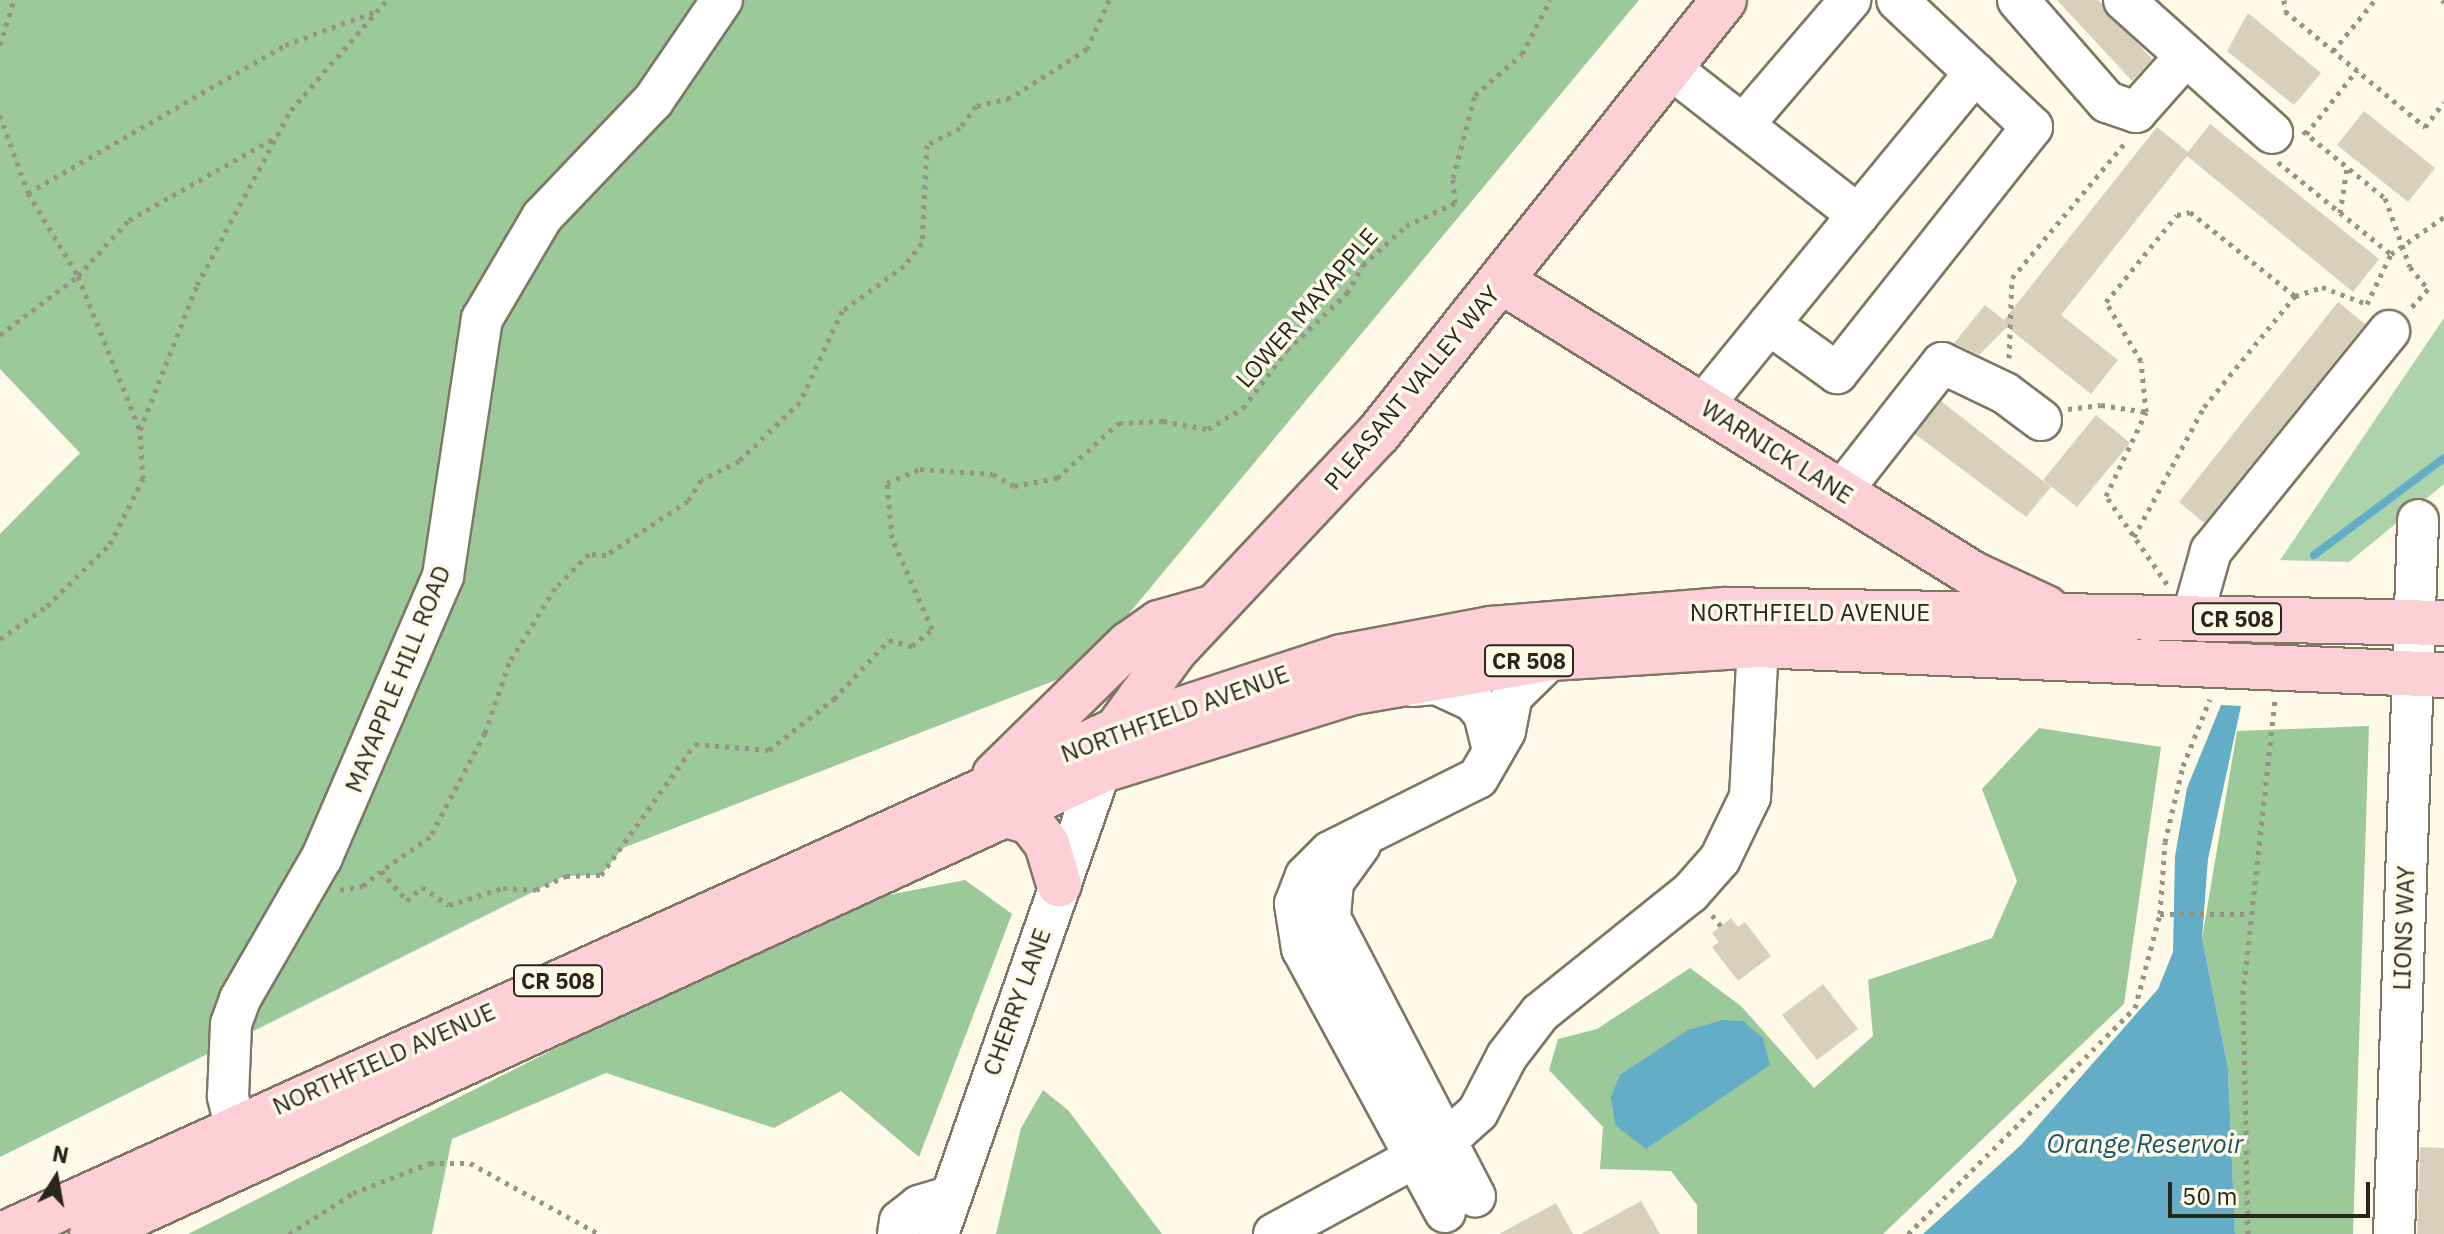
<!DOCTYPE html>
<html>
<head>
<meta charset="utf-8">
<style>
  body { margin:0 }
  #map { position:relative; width:2444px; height:1234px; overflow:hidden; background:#fffae8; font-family:"IBM Plex Sans",sans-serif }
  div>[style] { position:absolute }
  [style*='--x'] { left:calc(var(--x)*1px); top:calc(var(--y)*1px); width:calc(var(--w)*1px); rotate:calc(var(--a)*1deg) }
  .green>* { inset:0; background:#acd3aa }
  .forest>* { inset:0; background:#9bc99a }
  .water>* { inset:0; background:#64adc7 }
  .stream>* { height:8px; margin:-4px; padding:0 4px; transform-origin:4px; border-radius:4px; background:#64adc7 }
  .building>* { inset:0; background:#d7d1bb }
  .path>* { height:5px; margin-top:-2.5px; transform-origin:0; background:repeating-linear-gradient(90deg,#979385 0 4px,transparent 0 10px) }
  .roads { filter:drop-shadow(2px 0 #7d7764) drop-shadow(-2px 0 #7d7764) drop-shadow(0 2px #7d7764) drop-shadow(0 -2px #7d7764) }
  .minor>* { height:40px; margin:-20px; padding:0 20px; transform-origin:20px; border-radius:20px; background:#fff }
  .major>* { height:44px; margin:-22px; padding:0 22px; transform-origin:22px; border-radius:22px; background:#fdd0d7 }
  span { translate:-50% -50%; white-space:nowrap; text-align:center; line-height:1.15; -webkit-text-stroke:7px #fffae8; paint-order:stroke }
  .shield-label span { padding:2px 6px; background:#fffae8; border:2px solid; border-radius:6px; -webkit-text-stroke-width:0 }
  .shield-label { font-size:22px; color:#29261e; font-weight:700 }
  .street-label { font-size:24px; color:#29261e }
  .water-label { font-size:26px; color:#185567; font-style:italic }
  .north { position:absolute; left:16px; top:1138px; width:80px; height:80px; -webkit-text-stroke:6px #fffae8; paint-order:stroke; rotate:11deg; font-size:22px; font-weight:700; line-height:32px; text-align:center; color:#29261e }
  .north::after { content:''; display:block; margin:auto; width:28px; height:36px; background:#29261e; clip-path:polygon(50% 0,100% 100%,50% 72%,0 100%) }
  .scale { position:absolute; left:2168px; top:1182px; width:202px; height:36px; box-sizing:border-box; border:4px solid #29261e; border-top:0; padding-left:10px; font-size:24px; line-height:28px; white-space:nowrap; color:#29261e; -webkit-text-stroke:6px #fffae8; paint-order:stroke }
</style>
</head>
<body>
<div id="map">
  <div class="green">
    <div style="clip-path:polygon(2444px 318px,2444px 484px,2349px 562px,2280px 560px)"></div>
  </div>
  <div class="forest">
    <div style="clip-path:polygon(0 0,1639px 0,1082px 670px,623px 848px,601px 875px,565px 876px,0 1157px,0 534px,80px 453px,0 369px)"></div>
    <div style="clip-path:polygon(2369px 726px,2353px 1234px,2235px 1234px,2228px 1068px,2202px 938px,2237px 731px)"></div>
    <div style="clip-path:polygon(2039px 728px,2161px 747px,2124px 1004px,1883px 1234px,1697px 1234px,1697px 1205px,1671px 1171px,1600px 1169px,1603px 1127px,1549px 1070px,1558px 1039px,1597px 1029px,1690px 968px,1741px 1006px,1814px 1088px,1873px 1036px,1868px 980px,1992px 938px,2017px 881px,1982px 789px)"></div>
    <div style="clip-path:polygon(965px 880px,1012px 914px,919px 1157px,841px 1091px,774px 1128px,606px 1073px,452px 1139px,432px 1234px,188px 1234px,842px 904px)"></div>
    <div style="clip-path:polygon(1043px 1090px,1068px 1110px,1162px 1234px,996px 1234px,1021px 1128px)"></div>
  </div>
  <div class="water">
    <div style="clip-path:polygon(2221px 705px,2241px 706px,2208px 859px,2202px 938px,2228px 1068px,2235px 1234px,1923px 1234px,2021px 1145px,2158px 989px,2173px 952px,2175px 856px,2187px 788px)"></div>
    <div style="clip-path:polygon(1723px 1020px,1743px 1021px,1763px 1038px,1770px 1065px,1646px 1149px,1615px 1125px,1611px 1097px,1620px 1075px,1688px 1030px)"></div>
  </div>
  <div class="stream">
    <div style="--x:2314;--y:555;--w:162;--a:-36.7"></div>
  </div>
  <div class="building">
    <div style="clip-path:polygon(2057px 0,2098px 0,2152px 59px,2132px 81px)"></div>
    <div style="clip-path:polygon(2248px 13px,2321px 73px,2294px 105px,2227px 51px)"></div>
    <div style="clip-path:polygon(2364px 111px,2435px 168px,2408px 202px,2337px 145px)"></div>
    <div style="clip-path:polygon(2210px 124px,2379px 259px,2353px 292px,2187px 156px,2061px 315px,2118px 360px,2091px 394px,2007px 327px,1979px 355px,1954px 343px,1985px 305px,2004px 320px,2157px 127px,2188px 152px)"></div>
    <div style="clip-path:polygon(2338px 302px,2365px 324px,2204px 523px,2179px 502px)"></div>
    <div style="clip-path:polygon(1941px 401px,2051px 487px,2026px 517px,1915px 434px)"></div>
    <div style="clip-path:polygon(2096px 415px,2130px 443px,2077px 507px,2043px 480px)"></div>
    <div style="clip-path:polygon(1731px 918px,1738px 927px,1745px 922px,1771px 956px,1738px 981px,1712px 947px,1719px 942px,1712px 933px)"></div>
    <div style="clip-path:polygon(1823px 984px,1858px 1029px,1817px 1060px,1782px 1015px)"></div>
    <div style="clip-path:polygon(2420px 1147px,2444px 1148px,2444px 1234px,2417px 1234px)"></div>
    <div style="clip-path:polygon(1641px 1201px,1660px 1234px,1581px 1234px)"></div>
    <div style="clip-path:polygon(1556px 1203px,1573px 1234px,1499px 1234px)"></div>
  </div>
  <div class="path">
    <div style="--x:1109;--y:0;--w:54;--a:114.2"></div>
    <div style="--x:1087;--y:49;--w:91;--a:147.5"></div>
    <div style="--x:1010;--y:98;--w:35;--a:167"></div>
    <div style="--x:976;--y:106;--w:27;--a:126"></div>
    <div style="--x:960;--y:128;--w:37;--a:153"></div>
    <div style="--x:927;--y:145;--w:98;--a:92.9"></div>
    <div style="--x:922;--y:243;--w:29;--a:128"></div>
    <div style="--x:904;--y:266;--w:77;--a:144"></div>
    <div style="--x:842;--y:311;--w:100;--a:114.8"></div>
    <div style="--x:800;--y:402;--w:85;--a:136"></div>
    <div style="--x:739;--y:461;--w:42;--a:153.4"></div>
    <div style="--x:701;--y:480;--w:25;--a:122"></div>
    <div style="--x:688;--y:501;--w:98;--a:146.6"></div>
    <div style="--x:606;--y:555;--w:17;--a:-177"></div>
    <div style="--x:589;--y:554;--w:48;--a:135"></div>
    <div style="--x:555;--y:588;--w:88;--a:121.5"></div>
    <div style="--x:509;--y:663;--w:74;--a:108.9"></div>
    <div style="--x:485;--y:733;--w:118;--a:117.9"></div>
    <div style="--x:430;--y:837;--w:60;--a:145.2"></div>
    <div style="--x:381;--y:871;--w:40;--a:49"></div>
    <div style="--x:407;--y:901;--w:21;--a:-43"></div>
    <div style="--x:422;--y:887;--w:32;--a:34"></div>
    <div style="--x:449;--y:905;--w:57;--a:-17.5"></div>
    <div style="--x:503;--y:888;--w:33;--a:3"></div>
    <div style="--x:536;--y:890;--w:33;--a:-25"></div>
    <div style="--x:566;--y:876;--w:35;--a:-2"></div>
    <div style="--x:601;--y:875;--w:161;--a:-54.3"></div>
    <div style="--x:695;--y:744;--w:74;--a:4.6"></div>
    <div style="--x:769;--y:750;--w:83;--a:-38.1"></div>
    <div style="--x:834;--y:699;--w:81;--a:-47"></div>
    <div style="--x:889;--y:640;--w:24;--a:15"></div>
    <div style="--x:912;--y:646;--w:26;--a:-40"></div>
    <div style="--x:932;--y:629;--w:99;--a:-113.7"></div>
    <div style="--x:892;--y:538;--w:55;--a:-95.2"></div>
    <div style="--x:887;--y:483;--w:36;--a:-23"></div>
    <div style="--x:920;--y:469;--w:73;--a:3.9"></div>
    <div style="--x:993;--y:474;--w:24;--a:30"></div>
    <div style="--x:1014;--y:486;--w:44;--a:-10.5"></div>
    <div style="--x:1057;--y:478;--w:83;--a:-41.6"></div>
    <div style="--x:1119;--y:423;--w:44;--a:-2.6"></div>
    <div style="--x:1163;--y:421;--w:46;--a:10.1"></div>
    <div style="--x:1208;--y:429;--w:41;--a:-31"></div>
    <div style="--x:1243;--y:408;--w:73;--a:-52.8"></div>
    <div style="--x:1287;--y:350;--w:83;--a:-43.5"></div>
    <div style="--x:1347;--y:293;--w:32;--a:-60"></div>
    <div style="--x:1363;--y:265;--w:58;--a:-42.2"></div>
    <div style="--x:1406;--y:226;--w:54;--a:-25.1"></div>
    <div style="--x:1455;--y:203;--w:25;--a:-95"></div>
    <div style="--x:1453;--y:178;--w:86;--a:-75.2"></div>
    <div style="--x:1475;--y:95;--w:62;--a:-41.1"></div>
    <div style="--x:1522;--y:54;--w:61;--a:-62.6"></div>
    <div style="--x:2284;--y:0;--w:11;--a:85"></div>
    <div style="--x:2285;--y:11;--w:182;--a:39.6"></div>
    <div style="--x:2425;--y:127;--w:31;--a:-53"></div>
    <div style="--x:2442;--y:0;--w:3;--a:45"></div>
    <div style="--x:0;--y:45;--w:47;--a:-72.7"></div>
    <div style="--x:2333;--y:51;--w:66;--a:-50.5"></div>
    <div style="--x:0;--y:115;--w:83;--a:70.3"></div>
    <div style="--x:28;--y:193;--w:97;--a:58.9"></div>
    <div style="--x:78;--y:276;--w:166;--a:68.1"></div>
    <div style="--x:2303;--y:131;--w:106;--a:39.3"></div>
    <div style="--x:2385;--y:198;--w:73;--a:70.1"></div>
    <div style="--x:2410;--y:267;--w:28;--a:51"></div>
    <div style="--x:2428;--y:289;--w:25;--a:132"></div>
    <div style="--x:2306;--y:134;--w:82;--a:-51.4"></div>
    <div style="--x:2278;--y:162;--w:146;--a:39.2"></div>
    <div style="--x:28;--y:193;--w:297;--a:-29.9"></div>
    <div style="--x:285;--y:45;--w:98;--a:-20.3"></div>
    <div style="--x:2340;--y:213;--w:46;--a:-81.2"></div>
    <div style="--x:0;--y:335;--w:98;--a:-37.1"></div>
    <div style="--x:78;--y:276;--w:76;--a:-47.7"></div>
    <div style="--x:129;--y:220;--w:171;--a:-29.4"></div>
    <div style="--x:2009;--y:358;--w:80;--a:-87.9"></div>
    <div style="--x:2012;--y:278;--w:176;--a:-50.1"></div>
    <div style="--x:2068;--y:409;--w:33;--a:-7"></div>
    <div style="--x:2101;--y:405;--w:46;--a:8.8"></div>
    <div style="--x:2134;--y:537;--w:148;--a:-61.7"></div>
    <div style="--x:2204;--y:407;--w:144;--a:-50.7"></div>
    <div style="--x:2295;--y:296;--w:28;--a:-18"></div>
    <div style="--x:2322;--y:287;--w:48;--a:20.7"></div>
    <div style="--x:2367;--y:304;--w:55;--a:-64.4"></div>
    <div style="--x:2391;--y:254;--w:65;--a:-34.9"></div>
    <div style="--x:2167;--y:584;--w:107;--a:-124.7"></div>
    <div style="--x:2106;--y:496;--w:93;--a:-64.5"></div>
    <div style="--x:2146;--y:412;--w:51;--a:-95.6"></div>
    <div style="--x:2141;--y:361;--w:69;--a:-120.7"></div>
    <div style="--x:2106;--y:302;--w:112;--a:-50.8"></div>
    <div style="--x:2177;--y:215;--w:13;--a:-13"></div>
    <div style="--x:2190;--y:212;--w:134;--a:38.7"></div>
    <div style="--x:0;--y:639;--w:57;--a:-35.1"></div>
    <div style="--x:47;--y:606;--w:88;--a:-44.5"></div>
    <div style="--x:110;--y:544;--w:73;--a:-63.1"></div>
    <div style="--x:143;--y:479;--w:49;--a:-93.5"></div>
    <div style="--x:140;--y:430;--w:156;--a:-68.5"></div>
    <div style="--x:197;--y:285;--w:199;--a:-61.8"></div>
    <div style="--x:291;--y:110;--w:146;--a:-48.9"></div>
    <div style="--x:340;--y:890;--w:23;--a:-10"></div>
    <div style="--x:363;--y:886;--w:23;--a:-40"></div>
    <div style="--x:2160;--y:914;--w:89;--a:0"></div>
    <div style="--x:1712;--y:915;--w:14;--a:51"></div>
    <div style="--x:289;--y:1234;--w:76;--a:-32.6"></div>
    <div style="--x:353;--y:1193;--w:83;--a:-21.3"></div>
    <div style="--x:430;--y:1163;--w:40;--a:0"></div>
    <div style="--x:470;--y:1163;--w:147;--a:28.8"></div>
    <div style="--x:1908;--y:1234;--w:320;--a:-44.9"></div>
    <div style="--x:2135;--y:1008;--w:97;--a:-75.1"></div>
    <div style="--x:2160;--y:914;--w:72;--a:-86"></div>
    <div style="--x:2165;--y:842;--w:78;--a:-76.7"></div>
    <div style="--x:2183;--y:766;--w:72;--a:-68.1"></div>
    <div style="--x:2248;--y:1234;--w:240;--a:-91.2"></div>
    <div style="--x:2243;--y:994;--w:295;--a:-83.8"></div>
  </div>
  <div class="roads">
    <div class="minor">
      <div style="--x:2018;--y:0;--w:135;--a:48.9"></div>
      <div style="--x:2107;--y:102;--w:31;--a:19"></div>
      <div style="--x:2136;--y:112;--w:71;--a:-48.4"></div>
      <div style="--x:2124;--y:0;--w:199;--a:41.9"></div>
      <div style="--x:1670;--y:68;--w:239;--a:38"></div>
      <div style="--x:1858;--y:215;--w:247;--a:129.2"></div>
      <div style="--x:1743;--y:125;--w:165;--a:-49.4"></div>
      <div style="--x:1858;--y:215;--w:184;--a:-50.5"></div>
      <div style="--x:1769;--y:324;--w:84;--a:35.8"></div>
      <div style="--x:1837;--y:373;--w:314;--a:-51.6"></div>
      <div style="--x:2032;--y:127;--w:185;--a:-136.7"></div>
      <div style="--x:1841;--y:492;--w:164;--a:-51.9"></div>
      <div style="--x:1942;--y:363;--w:70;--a:25.5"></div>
      <div style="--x:2005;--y:393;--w:45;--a:36.9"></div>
      <div style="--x:2192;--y:618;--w:70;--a:-74.2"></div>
      <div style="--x:2211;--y:551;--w:283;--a:-51"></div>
      <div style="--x:1412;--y:686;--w:25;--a:-5"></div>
      <div style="--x:1437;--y:684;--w:38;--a:25"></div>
      <div style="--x:1472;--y:700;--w:18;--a:49"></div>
      <div style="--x:1484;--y:714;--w:38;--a:76"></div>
      <div style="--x:1360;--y:845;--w:46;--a:126.1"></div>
      <div style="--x:1333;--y:882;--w:36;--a:95"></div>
      <div style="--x:1330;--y:918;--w:314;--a:62.5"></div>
      <div style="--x:235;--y:1125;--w:30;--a:-104"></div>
      <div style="--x:228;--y:1096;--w:72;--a:-87.6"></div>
      <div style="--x:231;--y:1024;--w:27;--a:-70"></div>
      <div style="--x:240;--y:999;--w:164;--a:-60"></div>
      <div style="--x:322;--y:857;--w:306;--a:-66.7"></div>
      <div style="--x:443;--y:576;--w:260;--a:-81.4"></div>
      <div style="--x:482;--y:319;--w:118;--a:-59.5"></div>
      <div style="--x:542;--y:217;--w:161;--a:-46.3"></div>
      <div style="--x:653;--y:101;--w:122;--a:-55.7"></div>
      <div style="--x:1445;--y:1212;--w:299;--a:-118.5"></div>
      <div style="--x:1302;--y:949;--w:46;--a:-98.8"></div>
      <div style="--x:1295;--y:904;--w:30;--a:-69"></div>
      <div style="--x:1306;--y:876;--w:34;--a:-45"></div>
      <div style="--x:1330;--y:852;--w:165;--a:-26.6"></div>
      <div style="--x:1478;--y:778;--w:54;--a:-60.1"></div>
      <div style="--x:1505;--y:731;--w:36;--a:-79"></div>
      <div style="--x:1512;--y:696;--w:54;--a:-44.3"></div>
      <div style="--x:898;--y:1234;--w:13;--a:-81"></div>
      <div style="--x:900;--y:1221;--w:24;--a:-38"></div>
      <div style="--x:919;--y:1206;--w:27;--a:-17"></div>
      <div style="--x:938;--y:1234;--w:491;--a:-70.7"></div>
      <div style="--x:1274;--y:1234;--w:196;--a:-28.4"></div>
      <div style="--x:1446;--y:1141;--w:43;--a:-42.2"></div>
      <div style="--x:1478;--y:1112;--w:63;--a:-62.6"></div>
      <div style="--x:1507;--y:1056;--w:54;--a:-52.5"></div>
      <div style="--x:1540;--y:1013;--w:192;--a:-38.7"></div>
      <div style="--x:1690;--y:893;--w:45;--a:-48.6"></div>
      <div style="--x:1720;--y:859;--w:69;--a:-64.2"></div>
      <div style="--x:1750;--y:797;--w:152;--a:-87"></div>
      <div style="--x:2394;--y:1234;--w:714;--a:-88.07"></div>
    </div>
    <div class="major">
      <div style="--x:1501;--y:281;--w:556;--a:31.83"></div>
      <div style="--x:1973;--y:574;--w:81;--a:25"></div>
      <div style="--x:1113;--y:735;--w:104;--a:-54"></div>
      <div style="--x:1174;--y:651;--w:298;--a:-46.8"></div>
      <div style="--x:1378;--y:434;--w:555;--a:-51.44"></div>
      <div style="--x:995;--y:775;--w:187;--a:-44.4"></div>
      <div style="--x:1129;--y:644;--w:37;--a:-35"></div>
      <div style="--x:1159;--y:623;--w:55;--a:-15.8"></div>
      <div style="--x:1006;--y:815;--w:25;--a:16"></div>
      <div style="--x:1030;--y:822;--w:28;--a:52"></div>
      <div style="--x:1047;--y:844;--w:42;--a:73.3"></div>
      <div style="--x:4;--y:1234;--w:1220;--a:-24.36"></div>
      <div style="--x:1115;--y:731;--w:238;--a:-18.1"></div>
      <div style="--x:1341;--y:657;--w:153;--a:-10.6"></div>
      <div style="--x:1491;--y:629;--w:234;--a:-4.7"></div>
      <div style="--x:1724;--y:610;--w:720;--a:1.03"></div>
      <div style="--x:92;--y:1234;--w:1109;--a:-24.67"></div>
      <div style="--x:1100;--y:771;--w:266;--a:-17.3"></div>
      <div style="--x:1354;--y:692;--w:200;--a:-9.8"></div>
      <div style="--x:1551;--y:658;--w:207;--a:-3.6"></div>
      <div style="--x:1758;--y:645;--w:687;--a:2.5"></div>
    </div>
  </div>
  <div class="shield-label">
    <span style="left:2237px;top:619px">CR 508</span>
    <span style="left:1529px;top:661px">CR 508</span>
    <span style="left:558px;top:981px">CR 508</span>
  </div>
  <div class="street-label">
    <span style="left:1307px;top:308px;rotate:-49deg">LOWER MAYAPPLE</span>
    <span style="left:1412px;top:388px;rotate:-50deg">PLEASANT VALLEY WAY</span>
    <span style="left:1777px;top:452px;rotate:32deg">WARNICK LANE</span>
    <span style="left:1810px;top:613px">NORTHFIELD AVENUE</span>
    <span style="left:398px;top:679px;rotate:-68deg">MAYAPPLE HILL ROAD</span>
    <span style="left:1175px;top:714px;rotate:-20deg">NORTHFIELD AVENUE</span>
    <span style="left:2404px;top:928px;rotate:-88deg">LIONS WAY</span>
    <span style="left:1017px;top:1002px;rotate:-70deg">CHERRY LANE</span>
    <span style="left:384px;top:1059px;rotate:-24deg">NORTHFIELD AVENUE</span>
  </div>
  <div class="water-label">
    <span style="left:2145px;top:1144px">Orange Reservoir</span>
  </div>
  <div class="north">N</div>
  <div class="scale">50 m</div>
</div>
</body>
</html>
